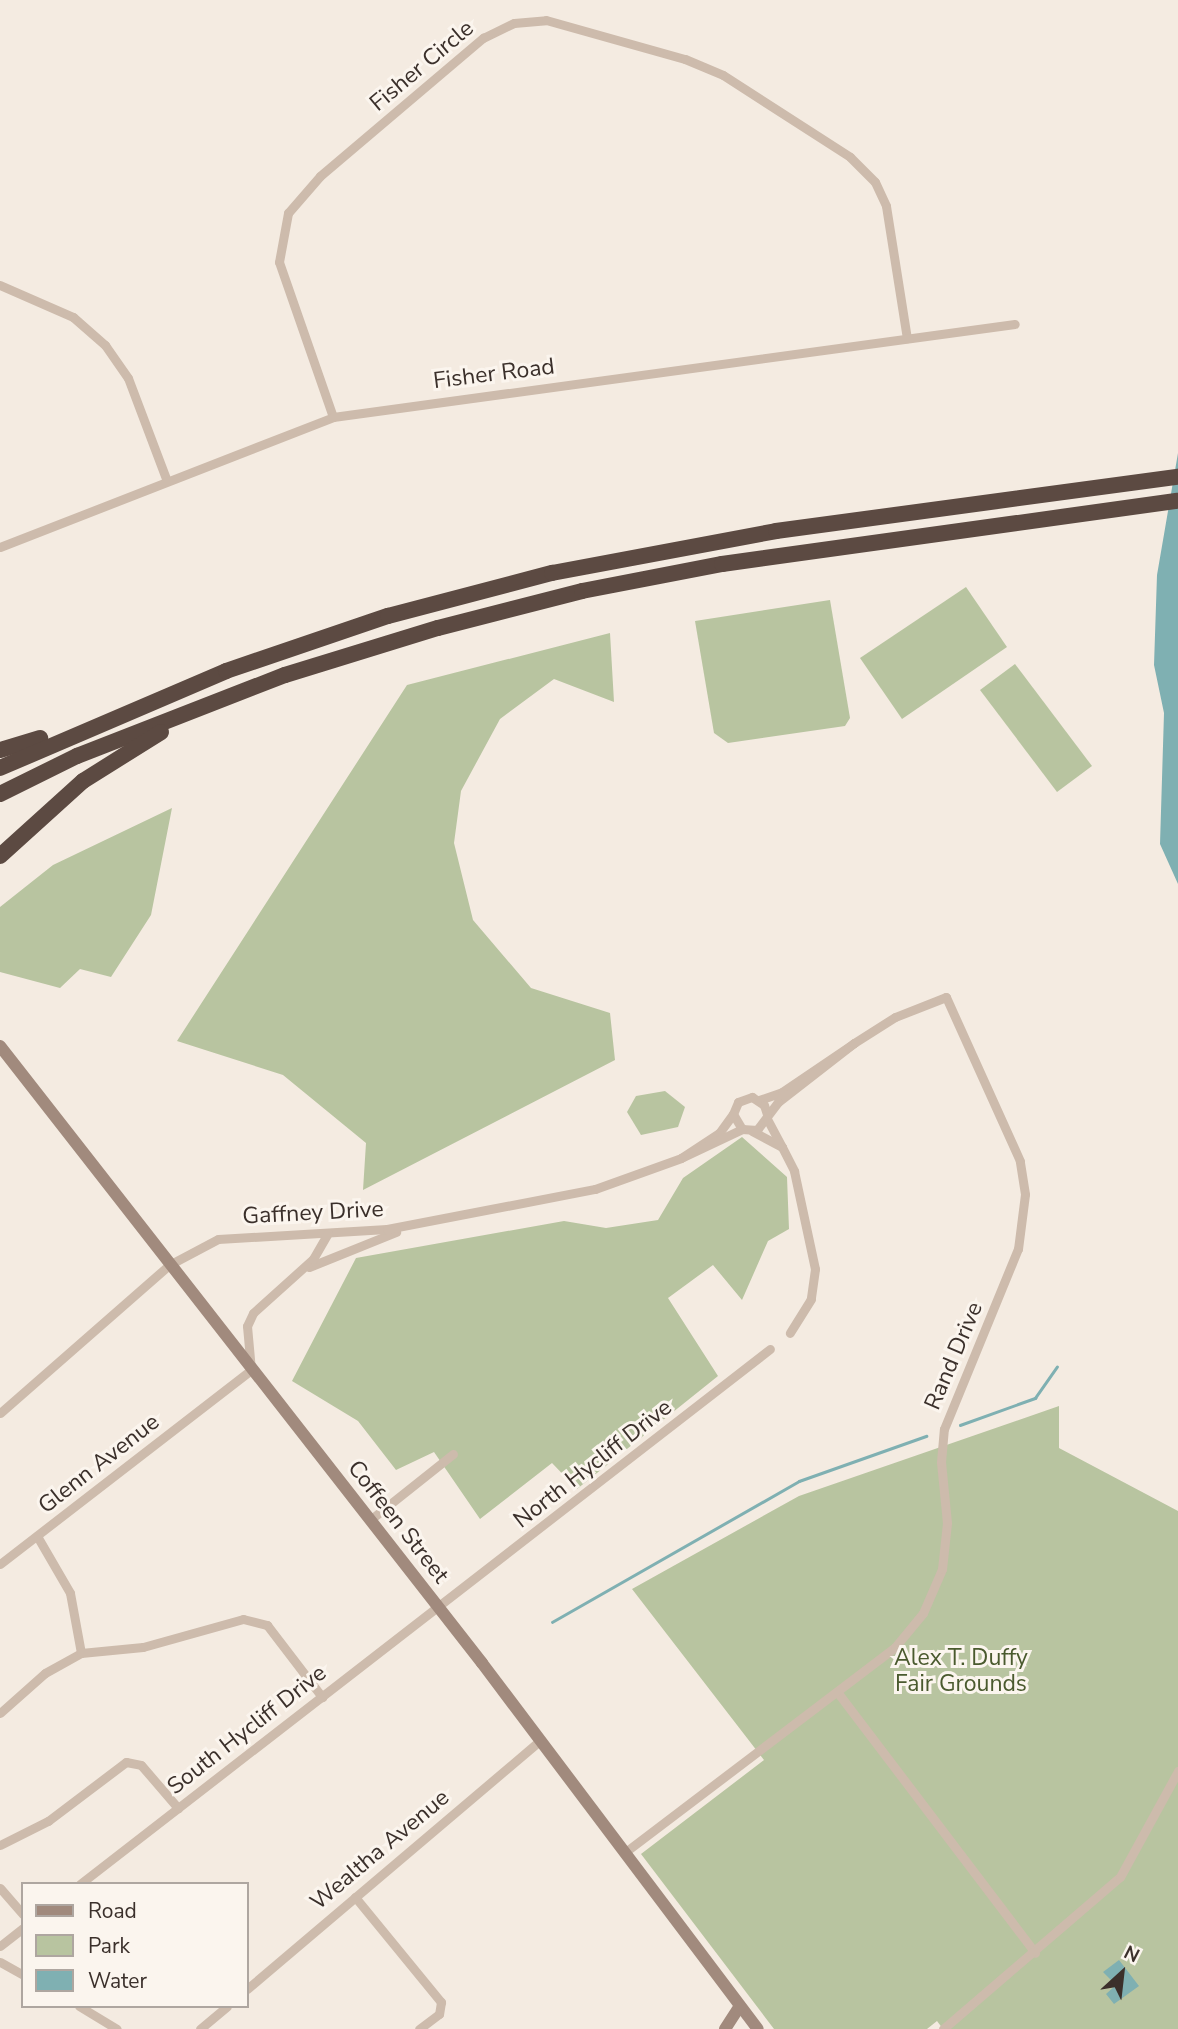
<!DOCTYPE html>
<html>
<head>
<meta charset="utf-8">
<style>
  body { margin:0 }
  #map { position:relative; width:1178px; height:2029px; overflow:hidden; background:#f4ebe1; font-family:"Nunito Sans",sans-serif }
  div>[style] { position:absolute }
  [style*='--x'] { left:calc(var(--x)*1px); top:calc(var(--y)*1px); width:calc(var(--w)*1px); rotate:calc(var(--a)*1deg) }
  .green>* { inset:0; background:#b8c4a0 }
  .water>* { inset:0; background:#7fb0b2 }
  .stream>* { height:2.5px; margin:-1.25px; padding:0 1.25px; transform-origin:1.25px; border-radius:1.25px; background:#7fb0b2 }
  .street>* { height:9px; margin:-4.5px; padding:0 4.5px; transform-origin:4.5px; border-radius:4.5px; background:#cdbbac }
  .secondary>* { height:12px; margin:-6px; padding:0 6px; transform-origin:6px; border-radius:6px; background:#a18a7d }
  .highway>* { height:16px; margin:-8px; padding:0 8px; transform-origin:8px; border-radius:8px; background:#5c4a42 }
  span { translate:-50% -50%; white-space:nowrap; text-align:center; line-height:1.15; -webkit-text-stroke:6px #fbf5ee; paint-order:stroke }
  .street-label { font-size:23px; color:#3b302b }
  .park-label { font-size:23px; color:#4a5a2e }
  .legend { position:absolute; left:21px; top:1882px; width:228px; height:126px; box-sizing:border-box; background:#fbf5ee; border:2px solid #aea6a0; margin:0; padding:9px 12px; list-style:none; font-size:21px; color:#3b302b }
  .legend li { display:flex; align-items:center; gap:14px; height:35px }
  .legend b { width:35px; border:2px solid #aea6a0 }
  .north { position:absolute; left:1087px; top:1938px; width:70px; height:70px; -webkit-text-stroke:5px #fbf5ee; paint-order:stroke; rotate:27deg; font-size:19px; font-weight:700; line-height:28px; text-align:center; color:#3b302b }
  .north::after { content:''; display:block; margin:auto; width:24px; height:32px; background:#3b302b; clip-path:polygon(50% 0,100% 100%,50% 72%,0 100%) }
</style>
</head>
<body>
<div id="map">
  <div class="green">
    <div style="clip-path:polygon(966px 587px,1007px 647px,902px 719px,860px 658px)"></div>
    <div style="clip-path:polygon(830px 600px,850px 718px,845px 726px,728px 743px,714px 733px,695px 621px)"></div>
    <div style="clip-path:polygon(610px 633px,614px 702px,554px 679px,500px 719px,461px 791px,454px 843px,473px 920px,531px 988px,610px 1013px,615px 1060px,363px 1190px,366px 1143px,283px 1075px,177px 1041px,407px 685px)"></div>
    <div style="clip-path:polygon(1015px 664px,1092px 766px,1057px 792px,980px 690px)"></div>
    <div style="clip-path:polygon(172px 808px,151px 915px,111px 977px,80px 969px,60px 988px,0 972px,0 907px,53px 865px)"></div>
    <div style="clip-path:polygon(665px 1091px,685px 1107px,678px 1127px,641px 1135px,627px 1112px,636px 1096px)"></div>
    <div style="clip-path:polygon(742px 1137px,787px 1177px,789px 1229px,768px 1241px,742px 1300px,713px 1265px,668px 1298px,718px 1376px,577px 1489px,552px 1463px,480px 1519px,434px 1452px,396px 1470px,358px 1421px,292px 1381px,356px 1258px,564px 1221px,606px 1228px,658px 1220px,683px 1178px)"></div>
    <div style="clip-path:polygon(1059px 1406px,1059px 1448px,1178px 1511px,1178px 2029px,943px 2029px,937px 2021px,927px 2029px,774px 2029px,641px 1854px,764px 1760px,632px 1589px,799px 1496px)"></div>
  </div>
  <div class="water">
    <div style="clip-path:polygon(1178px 453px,1178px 884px,1160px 844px,1164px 713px,1154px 665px,1157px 575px)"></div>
    <div style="clip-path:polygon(1119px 1960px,1139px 1986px,1114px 2004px,1106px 1994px,1116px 1985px,1103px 1972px)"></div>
  </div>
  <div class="stream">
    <div style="--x:960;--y:1425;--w:80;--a:-19.8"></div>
    <div style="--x:1035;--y:1398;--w:38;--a:-55"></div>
    <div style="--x:552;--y:1622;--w:284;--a:-29.7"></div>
    <div style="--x:799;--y:1481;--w:135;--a:-19.5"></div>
  </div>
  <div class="street">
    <div style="--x:0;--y:285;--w:80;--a:23.7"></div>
    <div style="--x:73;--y:317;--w:43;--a:41.2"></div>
    <div style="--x:105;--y:345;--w:40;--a:55.1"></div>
    <div style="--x:128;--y:378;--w:110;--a:69.3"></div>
    <div style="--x:333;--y:417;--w:164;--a:-109.2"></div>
    <div style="--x:279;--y:262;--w:50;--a:-79.6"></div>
    <div style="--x:288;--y:213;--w:49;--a:-49.1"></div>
    <div style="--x:320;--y:176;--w:214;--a:-40.3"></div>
    <div style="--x:483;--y:38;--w:34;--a:-26"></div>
    <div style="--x:514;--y:23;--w:32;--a:-5"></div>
    <div style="--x:546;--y:20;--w:144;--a:15.7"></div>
    <div style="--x:685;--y:59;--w:41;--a:22.8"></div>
    <div style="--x:723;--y:75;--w:151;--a:32.8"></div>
    <div style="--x:850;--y:157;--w:35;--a:45"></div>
    <div style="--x:875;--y:182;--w:26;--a:65"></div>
    <div style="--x:886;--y:206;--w:134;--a:81"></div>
    <div style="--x:0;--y:547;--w:357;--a:-21.3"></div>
    <div style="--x:333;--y:417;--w:688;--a:-7.77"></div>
    <div style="--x:759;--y:1100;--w:24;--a:-19"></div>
    <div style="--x:782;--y:1092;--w:87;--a:-34.2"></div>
    <div style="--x:854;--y:1043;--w:96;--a:142.2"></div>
    <div style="--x:778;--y:1102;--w:35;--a:127"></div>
    <div style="--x:757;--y:1130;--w:15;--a:-176"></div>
    <div style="--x:742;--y:1129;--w:17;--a:-121"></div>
    <div style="--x:733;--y:1114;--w:13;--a:-67"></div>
    <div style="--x:738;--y:1102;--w:15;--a:-20"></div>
    <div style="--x:752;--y:1097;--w:14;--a:34"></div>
    <div style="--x:764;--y:1105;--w:9;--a:72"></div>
    <div style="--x:733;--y:1114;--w:24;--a:126"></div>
    <div style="--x:719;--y:1133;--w:45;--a:146.7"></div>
    <div style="--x:681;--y:1158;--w:68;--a:-25.4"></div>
    <div style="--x:752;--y:1131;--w:34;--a:28"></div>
    <div style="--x:782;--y:1147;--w:32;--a:-118"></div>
    <div style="--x:782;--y:1147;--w:27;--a:63"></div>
    <div style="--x:794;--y:1171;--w:100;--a:77.9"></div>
    <div style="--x:815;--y:1269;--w:30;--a:98"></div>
    <div style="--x:811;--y:1299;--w:40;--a:122"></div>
    <div style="--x:309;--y:1267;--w:94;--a:-21.9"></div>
    <div style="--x:0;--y:1413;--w:225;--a:-41.2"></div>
    <div style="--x:169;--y:1265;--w:55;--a:-28"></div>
    <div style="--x:218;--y:1239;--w:169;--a:-3.4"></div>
    <div style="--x:387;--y:1229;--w:212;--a:-10.9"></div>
    <div style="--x:595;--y:1189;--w:91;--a:-19.8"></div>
    <div style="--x:370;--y:1520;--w:106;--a:-38.5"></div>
    <div style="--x:37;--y:1536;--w:66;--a:59.9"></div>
    <div style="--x:70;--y:1593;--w:61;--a:79.6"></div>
    <div style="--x:0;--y:1564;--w:317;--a:-37.7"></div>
    <div style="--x:251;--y:1370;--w:44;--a:-95.2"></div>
    <div style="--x:247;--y:1326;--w:14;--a:-65"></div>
    <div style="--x:253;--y:1313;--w:81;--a:-42"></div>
    <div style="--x:313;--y:1259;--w:30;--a:-60"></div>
    <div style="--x:838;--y:1693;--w:326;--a:52.8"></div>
    <div style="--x:0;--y:1713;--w:60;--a:-41.6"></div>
    <div style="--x:45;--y:1673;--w:41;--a:-29.1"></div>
    <div style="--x:81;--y:1653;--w:62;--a:-5.5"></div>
    <div style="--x:143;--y:1647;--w:104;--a:-15.6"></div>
    <div style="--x:243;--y:1619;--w:25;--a:14"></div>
    <div style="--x:267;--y:1625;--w:91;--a:52.6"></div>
    <div style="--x:0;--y:1845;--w:54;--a:-26.6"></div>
    <div style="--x:48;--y:1821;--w:98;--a:-37.1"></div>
    <div style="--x:126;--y:1762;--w:15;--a:11"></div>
    <div style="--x:141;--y:1765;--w:57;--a:49.3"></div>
    <div style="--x:624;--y:1853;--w:340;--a:-37.2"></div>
    <div style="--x:895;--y:1647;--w:44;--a:-50.5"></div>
    <div style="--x:923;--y:1613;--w:48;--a:-66.6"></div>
    <div style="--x:942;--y:1569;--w:46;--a:-83.8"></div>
    <div style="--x:947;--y:1523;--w:61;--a:-95.6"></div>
    <div style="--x:941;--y:1462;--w:33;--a:-85"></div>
    <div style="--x:944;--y:1429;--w:195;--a:-67.7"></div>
    <div style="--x:1018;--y:1249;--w:55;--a:-82.7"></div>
    <div style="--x:1025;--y:1194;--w:33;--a:-99"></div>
    <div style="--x:1020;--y:1161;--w:180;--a:-114.3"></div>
    <div style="--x:946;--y:997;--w:55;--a:158.6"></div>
    <div style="--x:895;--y:1017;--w:49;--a:147.6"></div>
    <div style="--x:80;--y:1884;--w:873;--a:-37.79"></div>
    <div style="--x:0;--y:1888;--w:35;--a:49"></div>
    <div style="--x:355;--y:1897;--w:136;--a:50.7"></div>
    <div style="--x:441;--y:2002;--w:12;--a:99"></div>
    <div style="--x:439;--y:2014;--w:25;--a:143"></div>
    <div style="--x:0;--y:1946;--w:29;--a:-38"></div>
    <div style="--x:0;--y:1962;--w:26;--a:29"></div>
    <div style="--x:247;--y:1989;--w:383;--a:-40.3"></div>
    <div style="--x:79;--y:2006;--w:44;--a:31.2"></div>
    <div style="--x:200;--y:2029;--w:35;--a:-40"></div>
    <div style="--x:943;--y:2029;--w:233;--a:-40.7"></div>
    <div style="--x:1120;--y:1877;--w:121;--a:-61.3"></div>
  </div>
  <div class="secondary">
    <div style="--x:0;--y:1046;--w:783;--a:52"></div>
    <div style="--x:482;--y:1663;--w:458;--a:53"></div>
    <div style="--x:725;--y:2029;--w:27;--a:-57"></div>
  </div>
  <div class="highway">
    <div style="--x:0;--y:750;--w:42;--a:-16.7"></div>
    <div style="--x:0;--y:768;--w:246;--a:-23.2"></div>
    <div style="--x:226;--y:671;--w:171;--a:-18.8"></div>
    <div style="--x:388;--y:616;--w:170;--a:-14.7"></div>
    <div style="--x:552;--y:573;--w:228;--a:-10.6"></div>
    <div style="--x:776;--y:531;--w:406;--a:-7.7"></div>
    <div style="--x:0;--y:794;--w:86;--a:-26.3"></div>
    <div style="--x:77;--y:756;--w:223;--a:-21.3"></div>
    <div style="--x:285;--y:675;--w:160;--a:-17.1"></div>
    <div style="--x:438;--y:628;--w:149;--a:-14.4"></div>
    <div style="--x:582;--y:591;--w:143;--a:-10.9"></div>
    <div style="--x:722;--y:564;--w:460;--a:-7.9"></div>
    <div style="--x:0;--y:856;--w:112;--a:-42.1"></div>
    <div style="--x:83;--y:781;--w:92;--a:-32.1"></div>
  </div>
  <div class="street-label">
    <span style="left:422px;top:66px;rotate:-40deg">Fisher Circle</span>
    <span style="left:494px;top:374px;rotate:-7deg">Fisher Road</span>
    <span style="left:313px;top:1213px;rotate:-3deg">Gaffney Drive</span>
    <span style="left:954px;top:1356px;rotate:-67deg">Rand Drive</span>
    <span style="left:99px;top:1464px;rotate:-38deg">Glenn Avenue</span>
    <span style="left:593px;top:1464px;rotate:-38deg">North Hycliff Drive</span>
    <span style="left:398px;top:1522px;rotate:52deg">Coffeen Street</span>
    <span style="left:247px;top:1730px;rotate:-38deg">South Hycliff Drive</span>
    <span style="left:380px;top:1850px;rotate:-40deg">Wealtha Avenue</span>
  </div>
  <div class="park-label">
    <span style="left:961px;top:1671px">Alex T. Duffy<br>Fair Grounds</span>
  </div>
  <ul class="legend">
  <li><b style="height:9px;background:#a18a7d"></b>Road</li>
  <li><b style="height:19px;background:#b8c4a0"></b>Park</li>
  <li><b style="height:19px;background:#7fb0b2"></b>Water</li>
  </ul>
  <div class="north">N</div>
</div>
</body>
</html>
